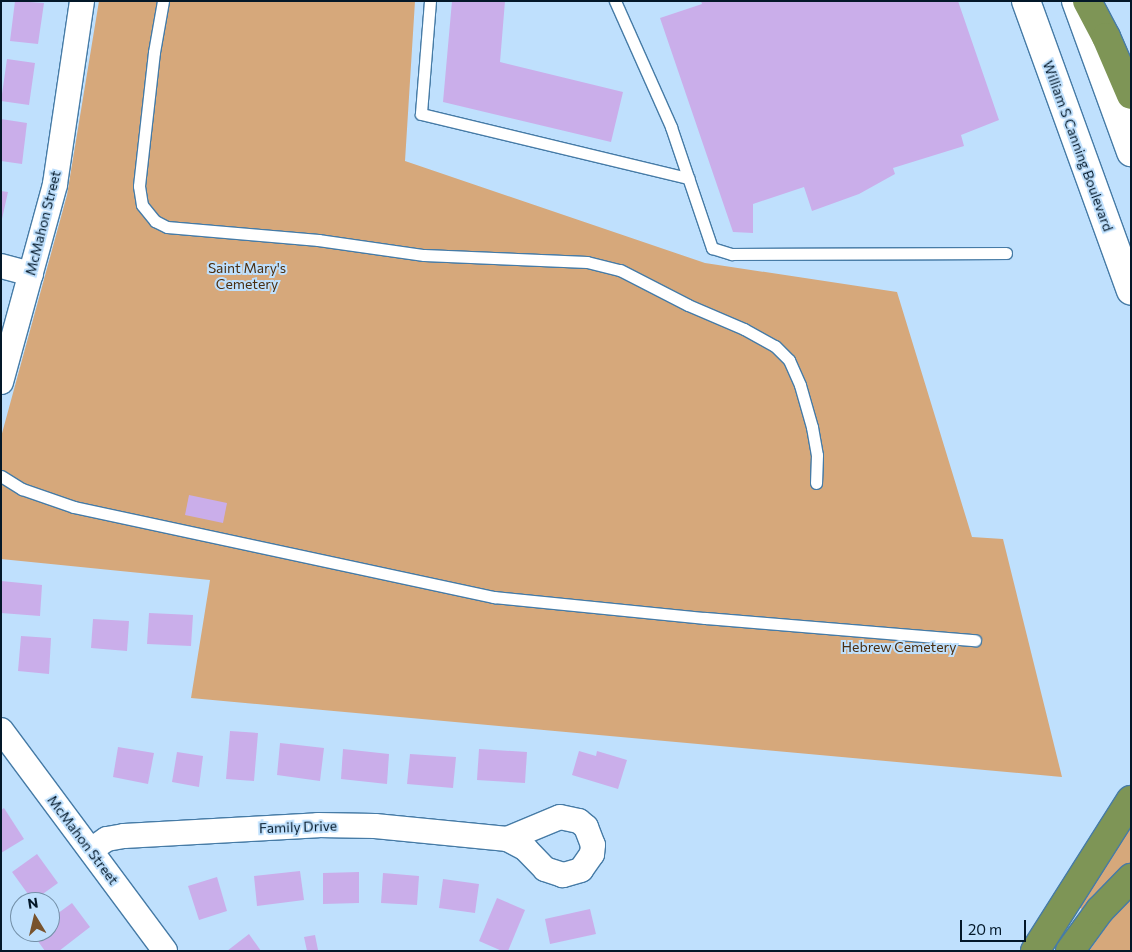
<!DOCTYPE html>
<html>
<head>
<meta charset="utf-8">
<style>
  body { margin:0 }
  #map { position:relative; width:1132px; height:952px; overflow:hidden; background:#bfe0fd; font-family:Commissioner,sans-serif }
  div>[style] { position:absolute }
  [style*='--x'] { left:calc(var(--x)*1px); top:calc(var(--y)*1px); width:calc(var(--w)*1px); rotate:calc(var(--a)*1deg) }
  .green>* { inset:0; background:#d6a87b }
  .building>* { inset:0; background:#caaeea }
  .roads { filter:drop-shadow(1px 0 #467ba6) drop-shadow(-1px 0 #467ba6) drop-shadow(0 1px #467ba6) drop-shadow(0 -1px #467ba6) }
  .lane>* { height:11px; margin:-5.5px; padding:0 5.5px; transform-origin:5.5px; border-radius:5.5px; background:#fff }
  .street>* { height:24px; margin:-12px; padding:0 12px; transform-origin:12px; border-radius:12px; background:#fff }
  .secondary>* { height:28px; margin:-14px; padding:0 14px; transform-origin:14px; border-radius:14px; background:#fff }
  .highway>* { height:28px; margin:-14px; padding:0 14px; transform-origin:14px; border-radius:14px; background:#7e9556 }
  span { translate:-50% -50%; white-space:nowrap; text-align:center; line-height:1.15; -webkit-text-stroke:4px #bfe0fd; paint-order:stroke }
  .street-label { font-size:14px; color:#031829 }
  .park-label { font-size:14px; color:#4a2e10 }
  .frame { position:absolute; inset:0; border:2px solid #031829; pointer-events:none }
  .north { position:absolute; left:10px; top:892px; width:50px; height:50px; box-sizing:border-box; background:#bfe0fd; border:1px solid #7490a8; border-radius:50%; rotate:351deg; font-size:14px; font-weight:700; line-height:20px; text-align:center; color:#031829 }
  .north::after { content:''; display:block; margin:auto; width:18px; height:22px; background:#78532d; clip-path:polygon(50% 0,100% 100%,50% 72%,0 100%) }
  .scale { position:absolute; left:960px; top:920px; width:66px; height:22px; box-sizing:border-box; border:2px solid #031829; border-top:0; padding-left:6px; font-size:15px; line-height:18px; white-space:nowrap; color:#031829; -webkit-text-stroke:4px #bfe0fd; paint-order:stroke }
</style>
</head>
<body>
<div id="map">
  <div class="green">
    <div style="clip-path:polygon(99px 1px,415px 1px,405px 161px,705px 263px,897px 292px,972px 537px,1003px 539px,1062px 777px,191px 698px,210px 580px,1px 559px,1px 437px,67px 195px)"></div>
    <div style="clip-path:polygon(1131px 822px,1131px 863px,1085px 911px,1077px 906px)"></div>
    <div style="clip-path:polygon(1131px 898px,1131px 951px,1089px 951px,1119px 909px)"></div>
  </div>
  <div class="building">
    <div style="clip-path:polygon(15px 1px,44px 3px,38px 44px,10px 41px)"></div>
    <div style="clip-path:polygon(452px 1px,505px 1px,500px 62px,623px 92px,611px 142px,443px 102px)"></div>
    <div style="clip-path:polygon(701px 1px,958px 1px,999px 120px,961px 135px,964px 146px,893px 168px,895px 174px,859px 194px,812px 211px,804px 187px,753px 204px,753px 233px,733px 232px,660px 18px,702px 4px)"></div>
    <div style="clip-path:polygon(7px 59px,35px 63px,29px 105px,1px 101px)"></div>
    <div style="clip-path:polygon(1px 119px,27px 123px,22px 164px,1px 161px)"></div>
    <div style="clip-path:polygon(1px 191px,8px 192px,2px 219px,1px 219px)"></div>
    <div style="clip-path:polygon(189px 495px,227px 503px,223px 523px,185px 515px)"></div>
    <div style="clip-path:polygon(1px 581px,42px 585px,40px 616px,1px 613px)"></div>
    <div style="clip-path:polygon(149px 613px,193px 615px,191px 646px,147px 644px)"></div>
    <div style="clip-path:polygon(93px 619px,129px 621px,127px 651px,91px 648px)"></div>
    <div style="clip-path:polygon(21px 636px,51px 638px,49px 674px,18px 671px)"></div>
    <div style="clip-path:polygon(230px 731px,258px 733px,254px 781px,226px 779px)"></div>
    <div style="clip-path:polygon(280px 743px,324px 748px,320px 781px,277px 775px)"></div>
    <div style="clip-path:polygon(118px 747px,154px 753px,148px 784px,113px 777px)"></div>
    <div style="clip-path:polygon(343px 749px,389px 754px,387px 784px,341px 779px)"></div>
    <div style="clip-path:polygon(479px 749px,527px 752px,525px 783px,477px 780px)"></div>
    <div style="clip-path:polygon(579px 751px,596px 756px,597px 751px,627px 760px,618px 789px,572px 775px)"></div>
    <div style="clip-path:polygon(177px 752px,203px 756px,199px 787px,172px 782px)"></div>
    <div style="clip-path:polygon(410px 754px,456px 757px,453px 788px,407px 784px)"></div>
    <div style="clip-path:polygon(4px 808px,24px 839px,1px 853px,1px 810px)"></div>
    <div style="clip-path:polygon(37px 854px,58px 883px,33px 901px,12px 872px)"></div>
    <div style="clip-path:polygon(300px 871px,304px 900px,257px 906px,254px 876px)"></div>
    <div style="clip-path:polygon(359px 872px,359px 903px,323px 904px,323px 873px)"></div>
    <div style="clip-path:polygon(383px 873px,419px 876px,417px 905px,381px 903px)"></div>
    <div style="clip-path:polygon(217px 877px,227px 911px,199px 920px,188px 886px)"></div>
    <div style="clip-path:polygon(443px 879px,479px 884px,475px 913px,439px 908px)"></div>
    <div style="clip-path:polygon(497px 898px,525px 910px,508px 951px,502px 951px,479px 941px)"></div>
    <div style="clip-path:polygon(72px 903px,90px 927px,59px 951px,45px 951px,32px 933px,50px 932px,50px 919px)"></div>
    <div style="clip-path:polygon(590px 909px,596px 934px,550px 944px,545px 919px)"></div>
    <div style="clip-path:polygon(249px 934px,261px 951px,227px 951px)"></div>
    <div style="clip-path:polygon(315px 935px,318px 950px,307px 951px,304px 937px)"></div>
  </div>
  <div class="roads">
    <div class="lane">
      <div style="--x:163;--y:1;--w:52;--a:100"></div>
      <div style="--x:154;--y:52;--w:135;--a:96.4"></div>
      <div style="--x:139;--y:186;--w:19;--a:81"></div>
      <div style="--x:142;--y:205;--w:21;--a:51"></div>
      <div style="--x:155;--y:221;--w:13;--a:27"></div>
      <div style="--x:167;--y:227;--w:152;--a:4.9"></div>
      <div style="--x:318;--y:240;--w:107;--a:8.1"></div>
      <div style="--x:424;--y:255;--w:163;--a:2.5"></div>
      <div style="--x:587;--y:262;--w:34;--a:14"></div>
      <div style="--x:620;--y:270;--w:76;--a:27.2"></div>
      <div style="--x:688;--y:305;--w:61;--a:23.2"></div>
      <div style="--x:744;--y:329;--w:35;--a:29"></div>
      <div style="--x:775;--y:346;--w:20;--a:45"></div>
      <div style="--x:789;--y:360;--w:27;--a:66"></div>
      <div style="--x:800;--y:385;--w:44;--a:74.1"></div>
      <div style="--x:812;--y:427;--w:28;--a:80"></div>
      <div style="--x:817;--y:455;--w:28;--a:92"></div>
      <div style="--x:430;--y:1;--w:113;--a:94.6"></div>
      <div style="--x:421;--y:114;--w:275;--a:13.5"></div>
      <div style="--x:615;--y:1;--w:138;--a:66"></div>
      <div style="--x:671;--y:127;--w:128;--a:71.3"></div>
      <div style="--x:712;--y:248;--w:21;--a:17"></div>
      <div style="--x:732;--y:254;--w:274;--a:-0.2"></div>
      <div style="--x:1;--y:476;--w:25;--a:32"></div>
      <div style="--x:22;--y:489;--w:55;--a:19.1"></div>
      <div style="--x:74;--y:507;--w:430;--a:12.1"></div>
      <div style="--x:494;--y:597;--w:212;--a:5.7"></div>
      <div style="--x:705;--y:618;--w:271;--a:4.7"></div>
    </div>
    <div class="street">
      <div style="--x:1;--y:266;--w:31;--a:15"></div>
      <div style="--x:1;--y:382;--w:205;--a:-74.7"></div>
      <div style="--x:55;--y:184;--w:185;--a:-81.6"></div>
      <div style="--x:1;--y:730;--w:275;--a:53.4"></div>
      <div style="--x:560;--y:817;--w:19;--a:12"></div>
      <div style="--x:579;--y:821;--w:9;--a:41"></div>
      <div style="--x:586;--y:827;--w:19;--a:69"></div>
      <div style="--x:593;--y:845;--w:9;--a:96"></div>
      <div style="--x:592;--y:854;--w:19;--a:125"></div>
      <div style="--x:581;--y:870;--w:19;--a:164"></div>
      <div style="--x:563;--y:875;--w:19;--a:-162"></div>
      <div style="--x:545;--y:869;--w:28;--a:-134"></div>
      <div style="--x:526;--y:849;--w:21;--a:-152"></div>
      <div style="--x:507;--y:839;--w:57;--a:-22.5"></div>
      <div style="--x:91;--y:850;--w:19;--a:-35"></div>
      <div style="--x:107;--y:839;--w:17;--a:-10"></div>
      <div style="--x:124;--y:836;--w:194;--a:-3.2"></div>
      <div style="--x:318;--y:825;--w:57;--a:1"></div>
      <div style="--x:375;--y:826;--w:133;--a:5.6"></div>
    </div>
    <div class="secondary">
      <div style="--x:1026;--y:1;--w:308;--a:70.1"></div>
      <div style="--x:1076;--y:1;--w:161;--a:70"></div>
    </div>
    <div class="highway">
      <div style="--x:1087;--y:1;--w:41;--a:62.2"></div>
      <div style="--x:1106;--y:37;--w:63;--a:66.7"></div>
      <div style="--x:1035;--y:951;--w:179;--a:-57.6"></div>
      <div style="--x:1070;--y:951;--w:51;--a:-53.8"></div>
      <div style="--x:1100;--y:910;--w:45;--a:-45.9"></div>
    </div>
  </div>
  <div class="street-label">
    <span style="left:1078px;top:146px;rotate:70deg">William S Canning Boulevard</span>
    <span style="left:43px;top:223px;rotate:-76deg">McMahon Street</span>
    <span style="left:298px;top:827px;rotate:-2deg">Family Drive</span>
    <span style="left:83px;top:840px;rotate:53deg">McMahon Street</span>
  </div>
  <div class="park-label">
    <span style="left:247px;top:276px">Saint Mary's<br>Cemetery</span>
    <span style="left:899px;top:647px">Hebrew Cemetery</span>
  </div>
  <div class="frame"></div>
  <div class="north">N</div>
  <div class="scale">20 m</div>
</div>
</body>
</html>
